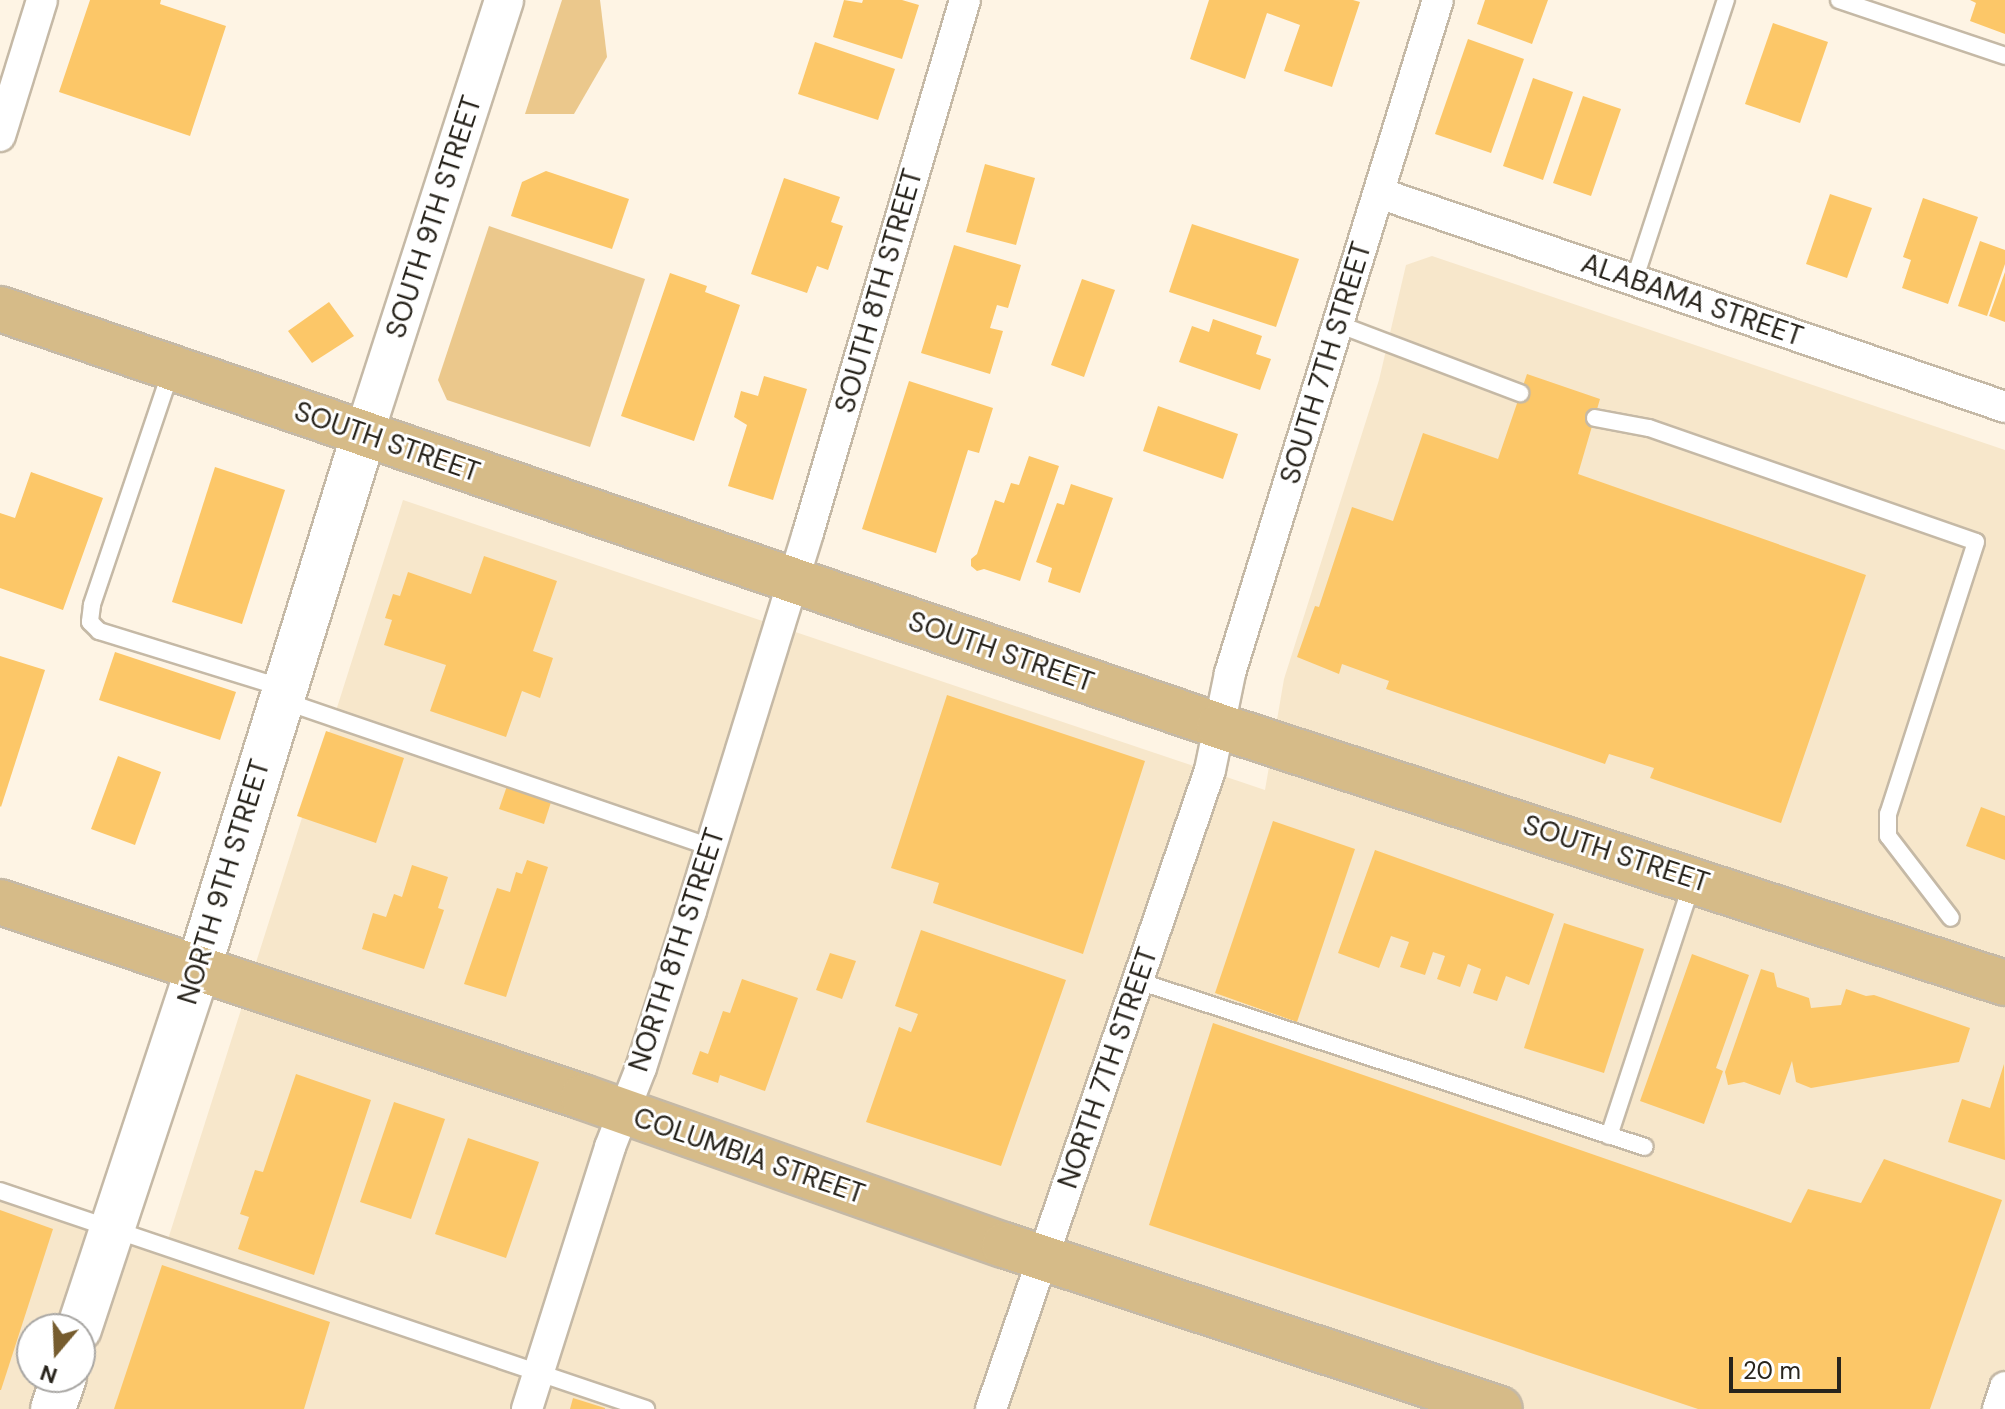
<!DOCTYPE html>
<html>
<head>
<meta charset="utf-8">
<style>
  body { margin:0 }
  #map { position:relative; width:2005px; height:1409px; overflow:hidden; background:#fef4e4; font-family:"DM Sans",sans-serif }
  div>[style] { position:absolute }
  [style*='--x'] { left:calc(var(--x)*1px); top:calc(var(--y)*1px); width:calc(var(--w)*1px); rotate:calc(var(--a)*1deg) }
  .built>* { inset:0; background:#f7e7cb }
  .green>* { inset:0; background:#ebc88c }
  .building>* { inset:0; background:#fcc768 }
  .roads { filter:drop-shadow(2px 0 #c5b9a6) drop-shadow(-2px 0 #c5b9a6) drop-shadow(0 2px #c5b9a6) drop-shadow(0 -2px #c5b9a6) }
  .service>* { height:16px; margin:-8px; padding:0 8px; transform-origin:8px; border-radius:8px; background:#fff }
  .minor>* { height:30px; margin:-15px; padding:0 15px; transform-origin:15px; border-radius:15px; background:#fff }
  .tertiary>* { height:38px; margin:-19px; padding:0 19px; transform-origin:19px; border-radius:19px; background:#fff }
  .secondary>* { height:44px; margin:-22px; padding:0 22px; transform-origin:22px; border-radius:22px; background:#fff }
  .primary>* { height:44px; margin:-22px; padding:0 22px; transform-origin:22px; border-radius:22px; background:#d6bb88 }
  span { translate:-50% -50%; white-space:nowrap; text-align:center; line-height:1.15; -webkit-text-stroke:6px #fff; paint-order:stroke }
  .street-label { font-size:28px; color:#28241c }
  .north { position:absolute; left:16px; top:1313px; width:80px; height:80px; box-sizing:border-box; background:#fff; border:2px solid #a9a7a4; border-radius:50%; rotate:199deg; font-size:22px; font-weight:700; line-height:32px; text-align:center; color:#28241c }
  .north::after { content:''; display:block; margin:auto; width:28px; height:36px; background:#765c2e; clip-path:polygon(50% 0,100% 100%,50% 72%,0 100%) }
  .scale { position:absolute; left:1729px; top:1357px; width:112px; height:36px; box-sizing:border-box; border:4px solid #28241c; border-top:0; padding-left:10px; font-size:24px; line-height:28px; white-space:nowrap; color:#28241c; -webkit-text-stroke:6px #fff; paint-order:stroke }
</style>
</head>
<body>
<div id="map">
  <div class="built">
    <div style="clip-path:polygon(evenodd,1432px 256px,2005px 450px,2005px 1409px,0 1409px,0 1201px,163px 1255px,403px 500px,1265px 790px,1284px 679px,1379px 380px,1406px 265px,1432px 256px,32px 1329px,80px 1329px,80px 1377px,32px 1377px,32px 1329px)"></div>
  </div>
  <div class="green">
    <div style="clip-path:polygon(562px 0,600px 0,607px 57px,574px 114px,525px 114px)"></div>
    <div style="clip-path:polygon(489px 226px,645px 279px,590px 447px,447px 400px,438px 380px)"></div>
  </div>
  <div class="building">
    <div style="clip-path:polygon(90px 0,161px 0,160px 4px,226px 26px,190px 136px,59px 92px)"></div>
    <div style="clip-path:polygon(844px 0,862px 3px,863px 0,902px 0,919px 5px,902px 59px,833px 37px)"></div>
    <div style="clip-path:polygon(1209px 0,1353px 0,1360px 2px,1332px 87px,1284px 71px,1300px 25px,1267px 13px,1245px 79px,1190px 59px)"></div>
    <div style="clip-path:polygon(1485px 0,1548px 0,1532px 44px,1477px 24px)"></div>
    <div style="clip-path:polygon(1970px 0,2005px 0,2005px 34px,1970px 21px,1976px 3px)"></div>
    <div style="clip-path:polygon(1773px 23px,1828px 42px,1800px 123px,1745px 104px)"></div>
    <div style="clip-path:polygon(1468px 39px,1524px 59px,1491px 153px,1435px 134px)"></div>
    <div style="clip-path:polygon(815px 42px,895px 69px,878px 120px,798px 94px)"></div>
    <div style="clip-path:polygon(1533px 78px,1573px 92px,1543px 180px,1503px 166px)"></div>
    <div style="clip-path:polygon(1583px 96px,1621px 109px,1591px 196px,1553px 183px)"></div>
    <div style="clip-path:polygon(985px 164px,1035px 178px,1016px 245px,966px 232px)"></div>
    <div style="clip-path:polygon(546px 171px,629px 199px,612px 249px,511px 216px,522px 182px)"></div>
    <div style="clip-path:polygon(784px 178px,840px 197px,831px 222px,843px 226px,828px 270px,817px 266px,807px 293px,751px 274px)"></div>
    <div style="clip-path:polygon(1830px 194px,1872px 208px,1847px 278px,1806px 264px)"></div>
    <div style="clip-path:polygon(1923px 198px,1978px 217px,1948px 304px,1902px 288px,1911px 260px,1903px 257px)"></div>
    <div style="clip-path:polygon(1192px 224px,1299px 259px,1276px 327px,1169px 292px)"></div>
    <div style="clip-path:polygon(1980px 241px,2005px 250px,2005px 264px,1987px 316px,1958px 306px)"></div>
    <div style="clip-path:polygon(954px 245px,1021px 265px,1008px 308px,997px 305px,990px 328px,1003px 331px,990px 374px,921px 353px)"></div>
    <div style="clip-path:polygon(2005px 272px,2005px 322px,1989px 316px)"></div>
    <div style="clip-path:polygon(670px 273px,707px 286px,705px 292px,740px 305px,694px 441px,621px 416px)"></div>
    <div style="clip-path:polygon(1082px 279px,1115px 290px,1084px 377px,1051px 365px)"></div>
    <div style="clip-path:polygon(329px 302px,354px 336px,312px 363px,288px 331px)"></div>
    <div style="clip-path:polygon(1213px 319px,1262px 336px,1256px 354px,1271px 359px,1260px 390px,1179px 362px,1192px 326px,1209px 332px)"></div>
    <div style="clip-path:polygon(1527px 374px,1600px 399px,1578px 474px,1866px 575px,1781px 823px,1650px 778px,1654px 768px,1609px 754px,1605px 764px,1386px 689px,1389px 681px,1342px 664px,1339px 674px,1297px 657px,1315px 606px,1319px 607px,1352px 507px,1393px 521px,1423px 433px,1498px 459px)"></div>
    <div style="clip-path:polygon(764px 376px,807px 389px,773px 500px,728px 486px,747px 425px,734px 417px,741px 391px,758px 396px)"></div>
    <div style="clip-path:polygon(909px 381px,993px 408px,979px 453px,968px 450px,936px 553px,862px 529px)"></div>
    <div style="clip-path:polygon(1158px 406px,1238px 434px,1223px 479px,1143px 451px)"></div>
    <div style="clip-path:polygon(1029px 456px,1059px 466px,1020px 581px,984px 569px,977px 571px,971px 566px,971px 559px,977px 554px,995px 500px,1004px 503px,1011px 483px,1019px 485px)"></div>
    <div style="clip-path:polygon(215px 467px,285px 490px,242px 624px,172px 602px)"></div>
    <div style="clip-path:polygon(31px 472px,103px 498px,63px 610px,0 588px,0 513px,15px 518px)"></div>
    <div style="clip-path:polygon(1071px 484px,1113px 498px,1080px 593px,1048px 582px,1052px 568px,1036px 562px,1057px 503px,1064px 505px)"></div>
    <div style="clip-path:polygon(484px 556px,557px 581px,533px 651px,553px 658px,540px 698px,522px 691px,506px 737px,430px 711px,446px 665px,384px 645px,392px 620px,385px 618px,393px 594px,400px 596px,408px 572px,471px 594px)"></div>
    <div style="clip-path:polygon(115px 652px,236px 692px,220px 740px,99px 700px)"></div>
    <div style="clip-path:polygon(0 656px,45px 670px,1px 807px,0 806px)"></div>
    <div style="clip-path:polygon(947px 695px,1145px 761px,1083px 954px,933px 903px,939px 883px,891px 868px)"></div>
    <div style="clip-path:polygon(326px 731px,404px 758px,376px 843px,297px 816px)"></div>
    <div style="clip-path:polygon(118px 756px,161px 772px,135px 845px,91px 829px)"></div>
    <div style="clip-path:polygon(508px 783px,552px 799px,544px 824px,499px 809px)"></div>
    <div style="clip-path:polygon(1981px 807px,2005px 816px,2005px 860px,1966px 846px)"></div>
    <div style="clip-path:polygon(1273px 821px,1355px 849px,1297px 1022px,1215px 993px)"></div>
    <div style="clip-path:polygon(1375px 850px,1554px 914px,1529px 985px,1506px 976px,1497px 1001px,1473px 993px,1481px 969px,1468px 964px,1460px 987px,1437px 979px,1445px 956px,1433px 952px,1425px 975px,1400px 967px,1409px 942px,1391px 936px,1379px 968px,1338px 953px)"></div>
    <div style="clip-path:polygon(527px 860px,548px 867px,506px 997px,464px 984px,497px 888px,510px 892px,516px 872px,522px 874px)"></div>
    <div style="clip-path:polygon(412px 865px,448px 877px,438px 908px,444px 910px,424px 969px,362px 949px,373px 913px,386px 917px,394px 894px,402px 897px)"></div>
    <div style="clip-path:polygon(1564px 923px,1644px 949px,1604px 1073px,1524px 1048px)"></div>
    <div style="clip-path:polygon(921px 930px,1066px 980px,1001px 1166px,866px 1122px,899px 1027px,911px 1032px,918px 1014px,895px 1006px)"></div>
    <div style="clip-path:polygon(830px 953px,856px 961px,842px 999px,816px 990px)"></div>
    <div style="clip-path:polygon(1692px 954px,1749px 975px,1716px 1068px,1723px 1071px,1704px 1124px,1640px 1101px)"></div>
    <div style="clip-path:polygon(1761px 969px,1774px 973px,1777px 987px,1809px 998px,1811px 1008px,1841px 1005px,1846px 989px,1866px 996px,1874px 995px,1970px 1028px,1959px 1062px,1811px 1088px,1796px 1082px,1792px 1061px,1780px 1095px,1744px 1082px,1728px 1085px,1725px 1072px)"></div>
    <div style="clip-path:polygon(742px 979px,798px 998px,765px 1091px,720px 1075px,718px 1083px,692px 1074px,700px 1051px,708px 1054px,723px 1011px,730px 1013px)"></div>
    <div style="clip-path:polygon(1213px 1023px,1791px 1223px,1808px 1189px,1861px 1203px,1884px 1159px,2002px 1200px,1930px 1409px,1698px 1409px,1149px 1225px)"></div>
    <div style="clip-path:polygon(2004px 1064px,2005px 1160px,1948px 1142px,1962px 1099px,1990px 1108px)"></div>
    <div style="clip-path:polygon(296px 1074px,371px 1100px,314px 1275px,238px 1249px,249px 1217px,240px 1214px,255px 1170px,263px 1172px)"></div>
    <div style="clip-path:polygon(394px 1102px,445px 1119px,411px 1219px,360px 1202px)"></div>
    <div style="clip-path:polygon(468px 1138px,539px 1162px,506px 1258px,435px 1234px)"></div>
    <div style="clip-path:polygon(0 1210px,53px 1229px,1px 1390px,0 1390px)"></div>
    <div style="clip-path:polygon(162px 1265px,330px 1322px,304px 1409px,114px 1409px)"></div>
    <div style="clip-path:polygon(573px 1398px,605px 1408px,605px 1409px,570px 1409px)"></div>
  </div>
  <div class="roads">
    <div class="service">
      <div style="--x:1839;--y:0;--w:175;--a:18.6"></div>
      <div style="--x:1634;--y:281;--w:296;--a:-71.9"></div>
      <div style="--x:1338;--y:324;--w:195;--a:20.8"></div>
      <div style="--x:171;--y:371;--w:247;--a:108.7"></div>
      <div style="--x:92;--y:605;--w:17;--a:97"></div>
      <div style="--x:90;--y:622;--w:13;--a:45"></div>
      <div style="--x:99;--y:631;--w:193;--a:17.2"></div>
      <div style="--x:1595;--y:418;--w:55;--a:10.5"></div>
      <div style="--x:1649;--y:428;--w:346;--a:19.2"></div>
      <div style="--x:1976;--y:542;--w:286;--a:107.9"></div>
      <div style="--x:1888;--y:814;--w:22;--a:90"></div>
      <div style="--x:1888;--y:836;--w:103;--a:52.5"></div>
      <div style="--x:284;--y:701;--w:451;--a:18.9"></div>
      <div style="--x:1138;--y:981;--w:533;--a:18.13"></div>
      <div style="--x:1609;--y:1136;--w:268;--a:-71.8"></div>
      <div style="--x:0;--y:1191;--w:682;--a:18.65"></div>
    </div>
    <div class="minor">
      <div style="--x:0;--y:136;--w:142;--a:-72.8"></div>
      <div style="--x:1379;--y:193;--w:662;--a:18.87"></div>
      <div style="--x:527;--y:1409;--w:275;--a:-72.4"></div>
      <div style="--x:610;--y:1147;--w:85;--a:-68.6"></div>
      <div style="--x:641;--y:1068;--w:165;--a:-72.3"></div>
      <div style="--x:691;--y:911;--w:396;--a:-72.8"></div>
      <div style="--x:808;--y:533;--w:556;--a:-73.59"></div>
      <div style="--x:991;--y:1409;--w:675;--a:-71.08"></div>
      <div style="--x:1210;--y:770;--w:99;--a:-78.3"></div>
      <div style="--x:1230;--y:673;--w:704;--a:-72.83"></div>
      <div style="--x:1998;--y:1409;--w:23;--a:-72"></div>
    </div>
    <div class="tertiary">
      <div style="--x:364;--y:434;--w:456;--a:-72.1"></div>
    </div>
    <div class="secondary">
      <div style="--x:79;--y:1329;--w:378;--a:-71.7"></div>
      <div style="--x:198;--y:970;--w:561;--a:-72.79"></div>
      <div style="--x:53;--y:1409;--w:34;--a:-71"></div>
    </div>
    <div class="primary">
      <div style="--x:0;--y:309;--w:1288;--a:18.88"></div>
      <div style="--x:1219;--y:726;--w:827;--a:18.11"></div>
      <div style="--x:0;--y:902;--w:615;--a:18.49"></div>
      <div style="--x:583;--y:1097;--w:446;--a:19.4"></div>
      <div style="--x:1004;--y:1245;--w:522;--a:18.3"></div>
    </div>
  </div>
  <div class="street-label">
    <span style="left:434px;top:217px;rotate:-72deg">SOUTH 9TH STREET</span>
    <span style="left:879px;top:291px;rotate:-74deg">SOUTH 8TH STREET</span>
    <span style="left:1692px;top:300px;rotate:19deg">ALABAMA STREET</span>
    <span style="left:1326px;top:363px;rotate:-73deg">SOUTH 7TH STREET</span>
    <span style="left:387px;top:442px;rotate:19deg">SOUTH STREET</span>
    <span style="left:1001px;top:652px;rotate:19deg">SOUTH STREET</span>
    <span style="left:1616px;top:854px;rotate:18deg">SOUTH STREET</span>
    <span style="left:224px;top:882px;rotate:-73deg">NORTH 9TH STREET</span>
    <span style="left:677px;top:950px;rotate:-72deg">NORTH 8TH STREET</span>
    <span style="left:1108px;top:1068px;rotate:-71deg">NORTH 7TH STREET</span>
    <span style="left:749px;top:1156px;rotate:19deg">COLUMBIA STREET</span>
  </div>
  <div class="north">N</div>
  <div class="scale">20 m</div>
</div>
</body>
</html>
